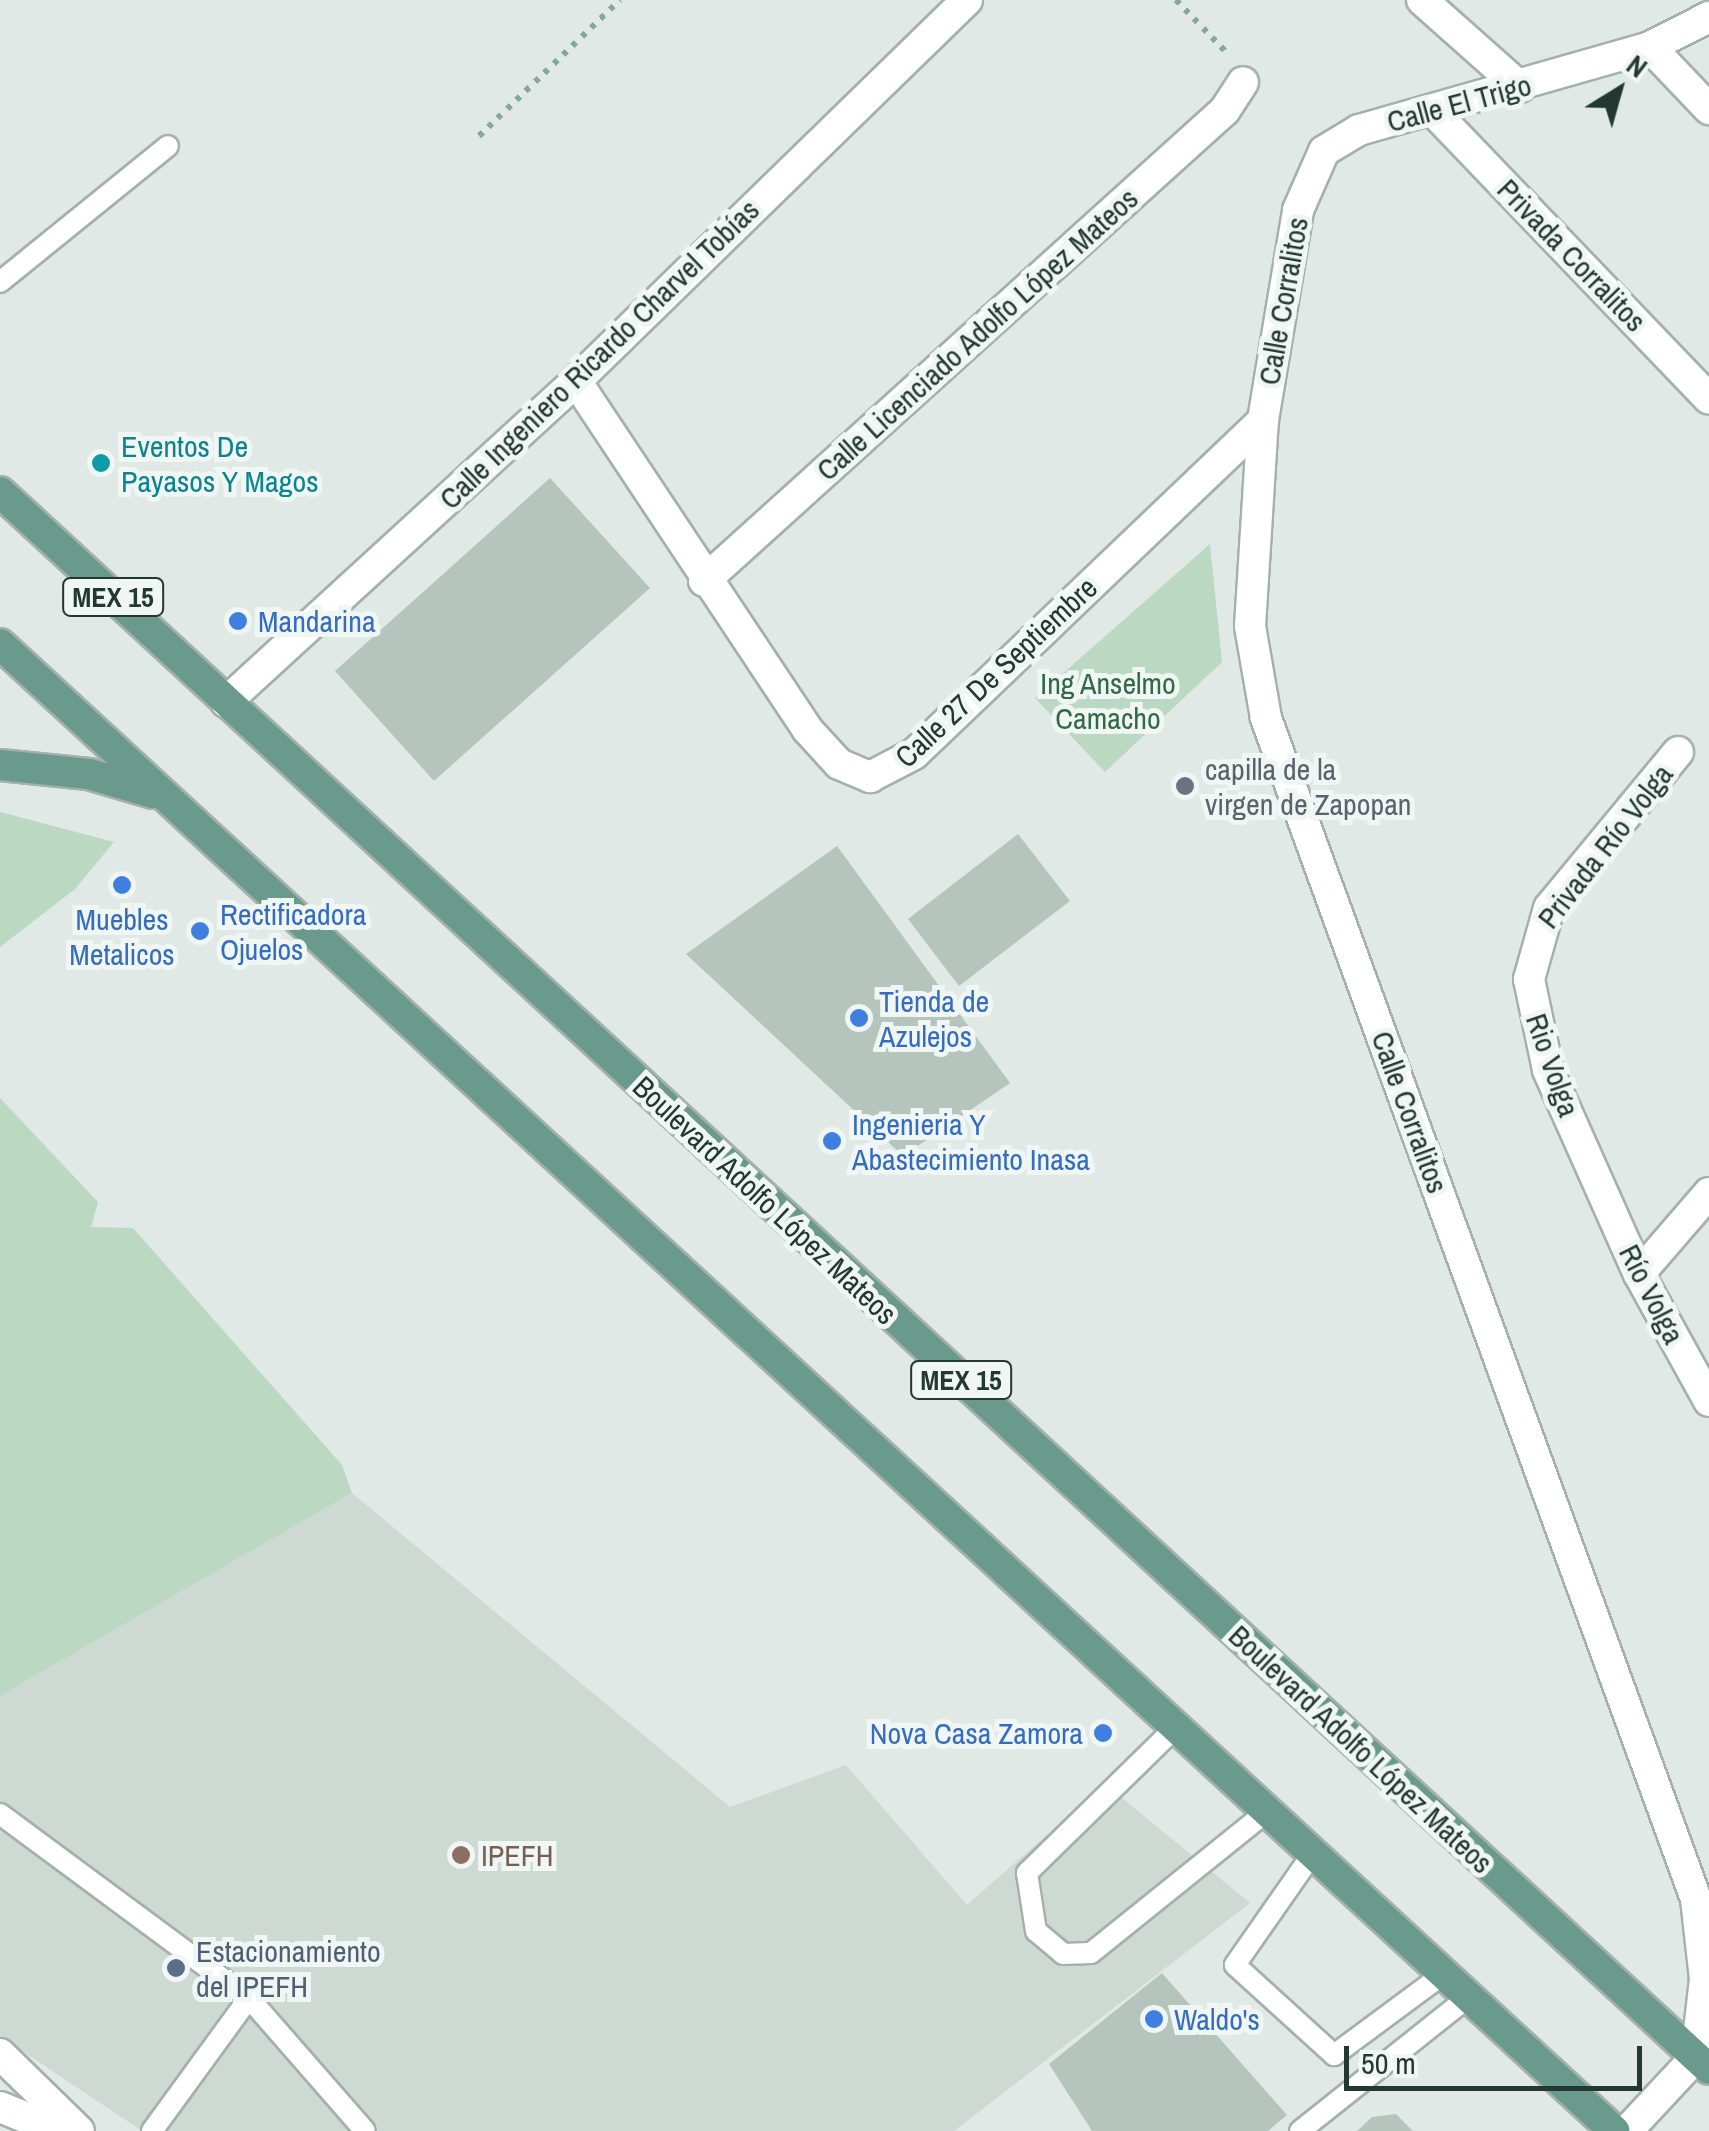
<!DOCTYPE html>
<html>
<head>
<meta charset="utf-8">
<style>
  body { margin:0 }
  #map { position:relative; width:1709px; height:2131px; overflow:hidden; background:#e0e9e5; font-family:"Archivo Narrow",sans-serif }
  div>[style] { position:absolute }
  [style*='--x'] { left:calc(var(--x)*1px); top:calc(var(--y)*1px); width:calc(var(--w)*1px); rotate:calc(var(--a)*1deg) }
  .built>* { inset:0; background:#cfd9d4 }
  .green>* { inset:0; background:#bbd8c2 }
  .building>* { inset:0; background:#b6c4be }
  .path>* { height:6px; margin-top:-3px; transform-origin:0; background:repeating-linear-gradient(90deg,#84a99c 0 5px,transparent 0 13px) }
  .roads { filter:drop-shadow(2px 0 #a4b0ab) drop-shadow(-2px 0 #a4b0ab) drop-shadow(0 2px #a4b0ab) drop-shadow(0 -2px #a4b0ab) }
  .service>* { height:20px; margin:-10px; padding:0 10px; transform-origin:10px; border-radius:10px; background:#fff }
  .minor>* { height:30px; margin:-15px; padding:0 15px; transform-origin:15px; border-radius:15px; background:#fff }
  .secondary>* { height:30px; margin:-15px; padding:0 15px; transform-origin:15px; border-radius:15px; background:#fff }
  .primary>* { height:30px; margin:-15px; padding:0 15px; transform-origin:15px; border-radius:15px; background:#6a9a8b }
  .dots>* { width:28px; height:28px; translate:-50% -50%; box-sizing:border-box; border:5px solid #f0f6f3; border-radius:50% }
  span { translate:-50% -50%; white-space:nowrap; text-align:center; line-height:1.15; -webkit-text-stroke:10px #f0f6f3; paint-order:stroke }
  .shield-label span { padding:2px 8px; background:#f0f6f3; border:2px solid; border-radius:8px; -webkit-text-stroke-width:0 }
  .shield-label { font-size:28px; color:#233831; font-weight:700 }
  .street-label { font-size:30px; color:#233831 }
  .culture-label { font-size:30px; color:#0d838f }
  .left { translate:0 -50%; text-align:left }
  .shop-label { font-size:30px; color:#366cbe }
  .right { translate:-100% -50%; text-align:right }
  .park-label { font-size:30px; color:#326a45 }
  .worship-label { font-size:30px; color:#5b616d }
  .education-label { font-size:30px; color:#785e54 }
  .service-label { font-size:30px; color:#4e5e75 }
  .north { position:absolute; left:1569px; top:40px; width:100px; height:100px; -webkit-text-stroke:8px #f0f6f3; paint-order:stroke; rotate:37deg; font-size:28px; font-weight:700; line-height:40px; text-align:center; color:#233831 }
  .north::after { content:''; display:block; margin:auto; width:35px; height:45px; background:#233831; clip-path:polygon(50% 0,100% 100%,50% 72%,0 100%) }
  .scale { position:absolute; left:1344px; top:2046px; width:298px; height:45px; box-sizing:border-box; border:5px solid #233831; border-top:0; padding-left:12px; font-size:30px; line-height:35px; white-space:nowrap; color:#233831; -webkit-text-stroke:8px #f0f6f3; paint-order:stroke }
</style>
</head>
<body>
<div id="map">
  <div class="built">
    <div style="clip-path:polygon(352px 1493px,730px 1807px,846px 1765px,967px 1905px,1105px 1784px,1250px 1903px,954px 2131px,142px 2131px,0 2036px,0 1696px)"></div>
  </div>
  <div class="green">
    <div style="clip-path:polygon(1210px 544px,1222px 662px,1105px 772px,1035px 698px)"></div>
    <div style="clip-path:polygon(0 812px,114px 842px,75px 889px,0 947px)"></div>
    <div style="clip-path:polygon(0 1098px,98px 1202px,91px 1227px,133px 1228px,342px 1465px,352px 1493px,0 1696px)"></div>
  </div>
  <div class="building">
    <div style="clip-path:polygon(550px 478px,650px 588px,434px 781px,335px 671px)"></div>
    <div style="clip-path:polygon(1018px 834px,1070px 901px,959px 986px,908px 919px)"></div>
    <div style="clip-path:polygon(837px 846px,1010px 1083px,903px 1156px,686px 954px)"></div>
    <div style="clip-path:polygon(1162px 1973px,1287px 2115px,1268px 2131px,1092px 2131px,1049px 2064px)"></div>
    <div style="clip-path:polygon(1396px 2114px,1413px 2131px,1357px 2131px,1372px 2117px)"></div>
  </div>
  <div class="path">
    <div style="--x:1176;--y:0;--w:74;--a:46.1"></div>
    <div style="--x:479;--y:136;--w:196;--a:-44"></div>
  </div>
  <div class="roads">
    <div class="service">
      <div style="--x:0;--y:282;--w:216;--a:-39"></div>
      <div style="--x:1174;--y:1729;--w:206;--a:135.6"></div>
      <div style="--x:1027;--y:1873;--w:59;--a:81.2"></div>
      <div style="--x:1036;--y:1931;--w:35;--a:40"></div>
      <div style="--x:1063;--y:1954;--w:28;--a:-2"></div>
      <div style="--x:1091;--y:1953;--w:223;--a:-38.8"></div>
      <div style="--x:0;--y:1814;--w:310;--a:36.5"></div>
      <div style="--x:249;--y:1998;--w:176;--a:48.9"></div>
      <div style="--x:1311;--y:1856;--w:133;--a:124.9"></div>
      <div style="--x:1235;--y:1965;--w:134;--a:42.3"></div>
      <div style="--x:1334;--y:2055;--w:134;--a:-36.5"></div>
      <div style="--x:152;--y:2131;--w:165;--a:-53.9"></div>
      <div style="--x:1300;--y:2131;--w:213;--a:-38.5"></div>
    </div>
    <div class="minor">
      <div style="--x:1422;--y:0;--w:131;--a:41.6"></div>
      <div style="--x:1650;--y:47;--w:86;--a:46.4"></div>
      <div style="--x:1434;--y:112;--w:397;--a:46.2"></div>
      <div style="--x:576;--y:381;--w:418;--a:56.4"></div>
      <div style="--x:807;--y:729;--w:47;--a:47.6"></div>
      <div style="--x:839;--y:764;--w:34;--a:23"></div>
      <div style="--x:870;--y:777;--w:50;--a:-27.6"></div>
      <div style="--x:914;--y:754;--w:483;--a:-43.7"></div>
      <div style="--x:704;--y:581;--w:702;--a:-42.11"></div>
      <div style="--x:1225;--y:110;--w:33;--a:-57"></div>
      <div style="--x:226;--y:702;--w:475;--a:-42.5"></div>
      <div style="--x:576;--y:381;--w:546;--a:-44.26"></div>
      <div style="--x:1678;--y:752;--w:202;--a:129.6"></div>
      <div style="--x:1549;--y:908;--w:74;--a:105.7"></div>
      <div style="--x:1529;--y:979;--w:93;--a:78.2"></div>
      <div style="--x:1548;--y:1070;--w:223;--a:66"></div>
      <div style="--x:1639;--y:1274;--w:145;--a:61.1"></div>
      <div style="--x:1639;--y:1274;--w:107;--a:-49.2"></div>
      <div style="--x:1627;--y:2131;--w:101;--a:-47"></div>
      <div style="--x:1696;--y:2057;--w:79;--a:-83.4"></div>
      <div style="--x:1705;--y:1979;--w:81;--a:-96.4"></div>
      <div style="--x:1696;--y:1899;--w:1257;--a:-110.01"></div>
      <div style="--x:1266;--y:718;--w:93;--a:-99.9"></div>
      <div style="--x:1250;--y:626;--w:206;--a:-86.4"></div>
      <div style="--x:1263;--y:420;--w:213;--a:-80.5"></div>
      <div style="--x:1298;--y:210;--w:64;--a:-66.2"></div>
      <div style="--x:1324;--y:151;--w:41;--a:-31"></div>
      <div style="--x:1359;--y:130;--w:303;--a:-15.9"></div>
      <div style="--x:1650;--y:47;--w:66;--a:-27"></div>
    </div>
    <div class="secondary">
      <div style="--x:0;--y:2054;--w:110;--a:44.3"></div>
      <div style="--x:0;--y:2107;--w:64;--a:22.1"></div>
    </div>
    <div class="primary">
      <div style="--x:0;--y:492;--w:2325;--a:42.7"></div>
      <div style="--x:0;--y:644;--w:2195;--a:42.65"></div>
      <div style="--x:0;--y:765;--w:89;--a:5.8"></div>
      <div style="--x:89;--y:774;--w:67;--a:16.5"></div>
    </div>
  </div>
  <div class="dots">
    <div style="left:101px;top:463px;background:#0f9aa8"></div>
    <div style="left:238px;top:621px;background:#3f7fe0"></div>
    <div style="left:1185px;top:786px;background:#6b7280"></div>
    <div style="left:122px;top:885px;background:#3f7fe0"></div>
    <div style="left:200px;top:931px;background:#3f7fe0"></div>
    <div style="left:859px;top:1018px;background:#3f7fe0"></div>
    <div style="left:832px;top:1141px;background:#3f7fe0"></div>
    <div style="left:1103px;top:1733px;background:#3f7fe0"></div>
    <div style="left:461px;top:1855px;background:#8d6e63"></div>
    <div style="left:176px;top:1968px;background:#5c6f8a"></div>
    <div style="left:1154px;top:2019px;background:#3f7fe0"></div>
  </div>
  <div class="shield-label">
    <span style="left:113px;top:597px">MEX 15</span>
    <span style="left:961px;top:1380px">MEX 15</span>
  </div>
  <div class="street-label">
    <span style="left:1459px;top:103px;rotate:-15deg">Calle El Trigo</span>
    <span style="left:1572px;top:255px;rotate:46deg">Privada Corralitos</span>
    <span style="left:1283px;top:301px;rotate:-80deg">Calle Corralitos</span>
    <span style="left:977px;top:334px;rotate:-42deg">Calle Licenciado Adolfo López Mateos</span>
    <span style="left:599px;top:354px;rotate:-44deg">Calle Ingeniero Ricardo Charvel Tobías</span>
    <span style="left:996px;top:672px;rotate:-43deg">Calle 27 De Septiembre</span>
    <span style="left:1605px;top:846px;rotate:-52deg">Privada Río Volga</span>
    <span style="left:1553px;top:1065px;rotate:71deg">Rio Volga</span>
    <span style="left:1410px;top:1112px;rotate:70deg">Calle Corralitos</span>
    <span style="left:765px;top:1200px;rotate:43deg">Boulevard Adolfo López Mateos</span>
    <span style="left:1652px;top:1294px;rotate:63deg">Río Volga</span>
    <span style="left:1361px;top:1749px;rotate:43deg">Boulevard Adolfo López Mateos</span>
  </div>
  <div class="culture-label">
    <span class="left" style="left:121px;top:463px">Eventos De<br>Payasos Y Magos</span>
  </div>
  <div class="shop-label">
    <span class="left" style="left:258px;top:621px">Mandarina</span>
    <span class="left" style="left:220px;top:931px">Rectificadora<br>Ojuelos</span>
    <span style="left:122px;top:936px">Muebles<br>Metalicos</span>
    <span class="left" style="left:879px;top:1018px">Tienda de<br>Azulejos</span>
    <span class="left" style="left:852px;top:1141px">Ingenieria Y<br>Abastecimiento Inasa</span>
    <span class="right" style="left:1083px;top:1733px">Nova Casa Zamora</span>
    <span class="left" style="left:1174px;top:2019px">Waldo's</span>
  </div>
  <div class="park-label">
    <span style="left:1108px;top:700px">Ing Anselmo<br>Camacho</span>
  </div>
  <div class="worship-label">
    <span class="left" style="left:1205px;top:786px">capilla de la<br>virgen de Zapopan</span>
  </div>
  <div class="education-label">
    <span class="left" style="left:481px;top:1855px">IPEFH</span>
  </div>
  <div class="service-label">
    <span class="left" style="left:196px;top:1968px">Estacionamiento<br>del IPEFH</span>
  </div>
  <div class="north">N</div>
  <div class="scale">50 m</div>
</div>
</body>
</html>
